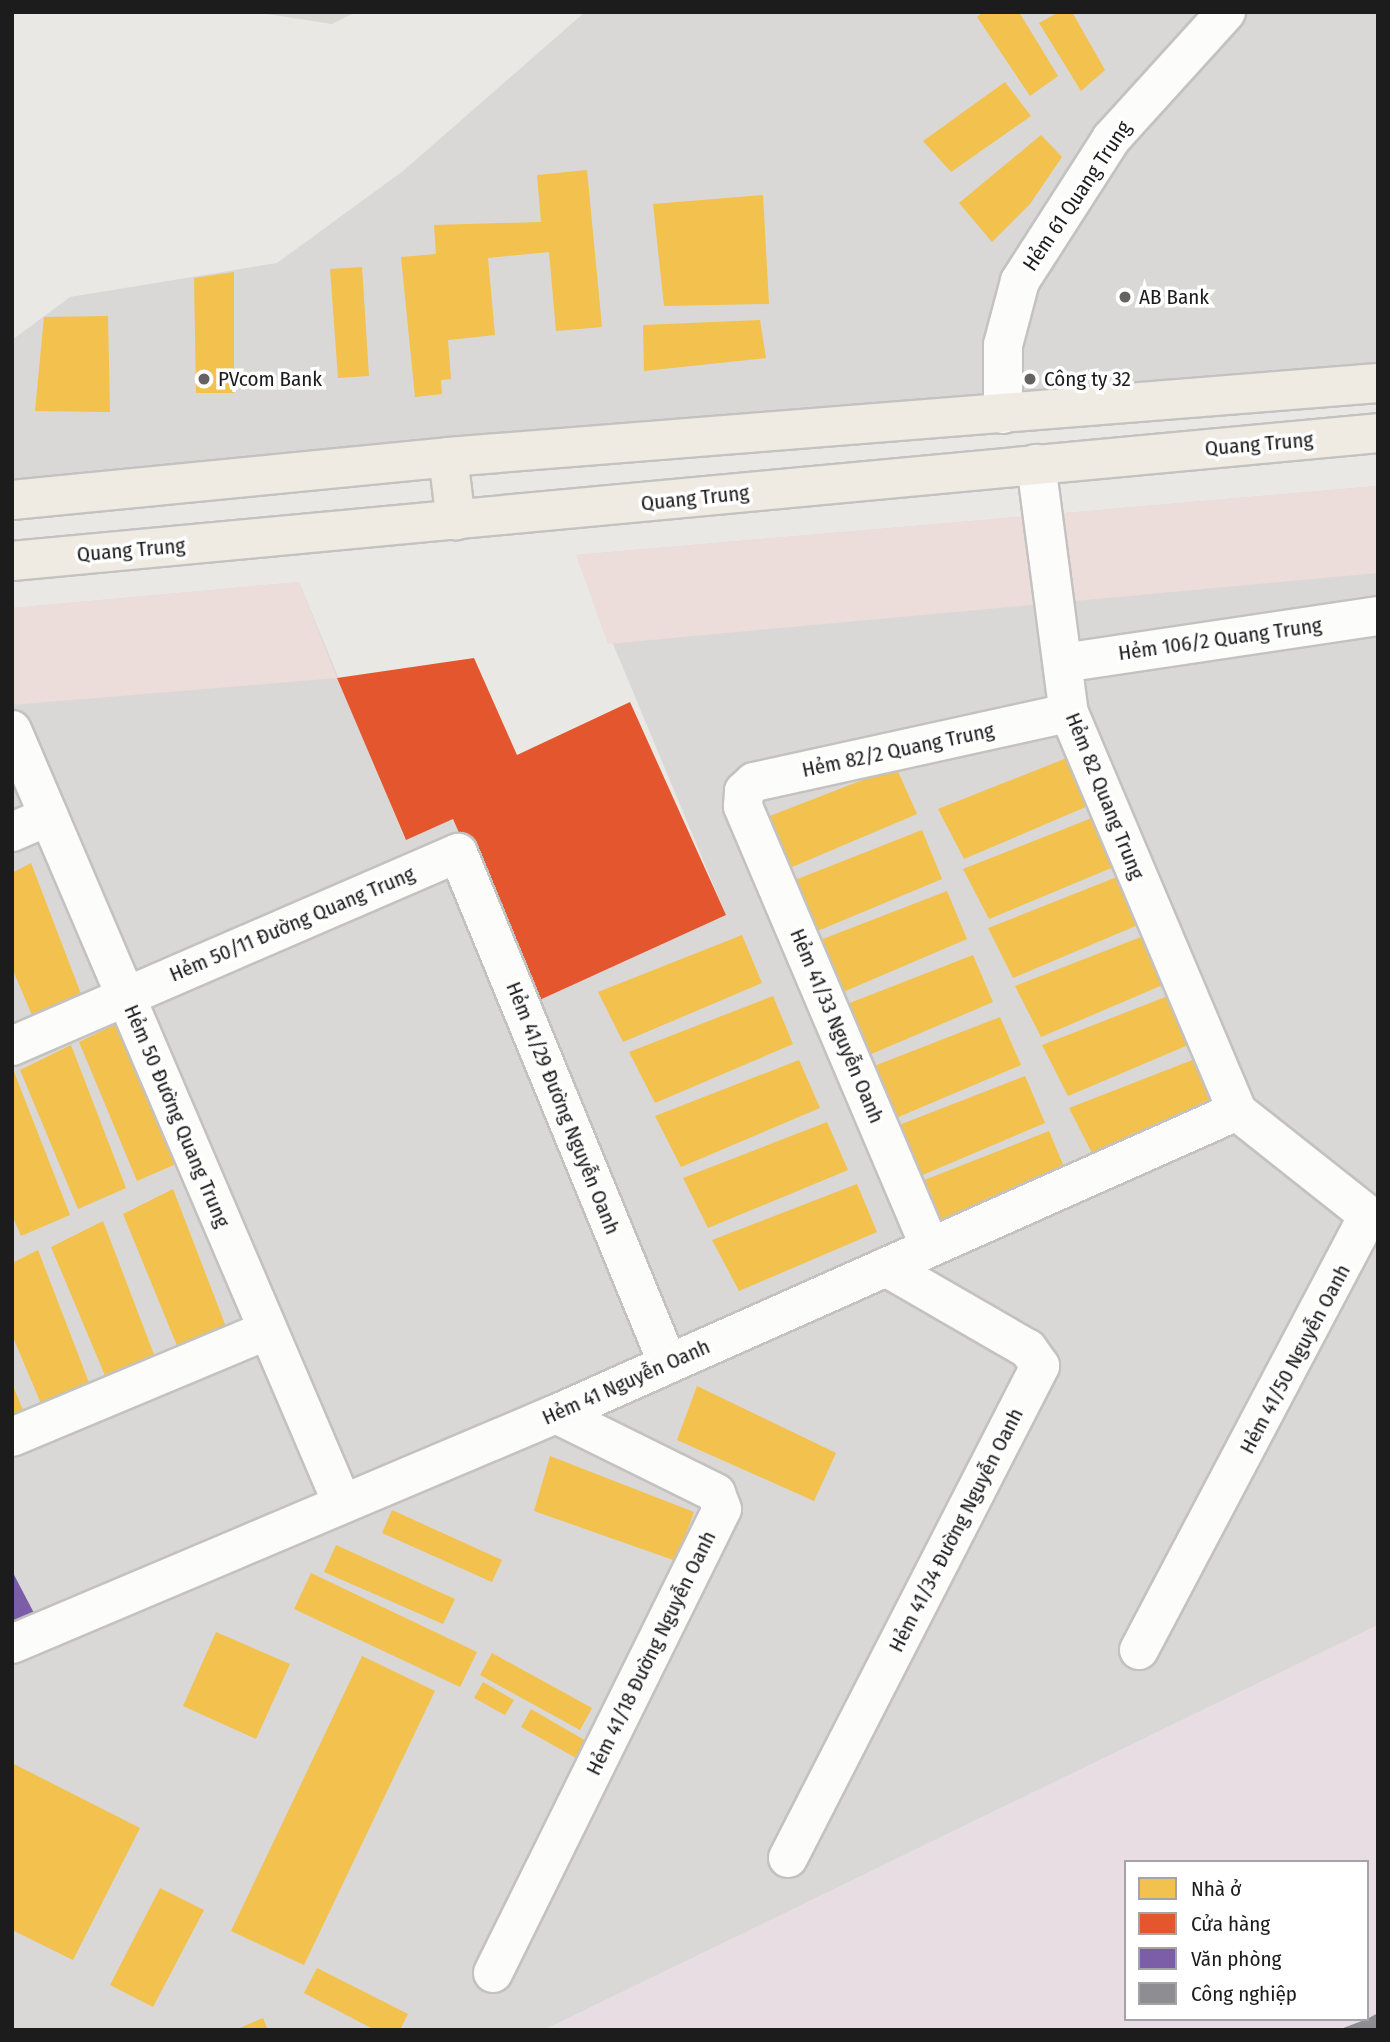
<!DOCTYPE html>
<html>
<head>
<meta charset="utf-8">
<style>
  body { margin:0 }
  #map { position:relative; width:1390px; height:2042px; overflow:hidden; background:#eae8e4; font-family:"Fira Sans Condensed",sans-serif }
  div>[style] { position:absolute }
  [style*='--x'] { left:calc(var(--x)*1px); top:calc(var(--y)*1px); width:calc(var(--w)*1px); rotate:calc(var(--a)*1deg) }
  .residential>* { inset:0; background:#d9d8d6 }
  .commercial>* { inset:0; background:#ecdcda }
  .industrial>* { inset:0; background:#e8dde2 }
  .airport>* { inset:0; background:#dad8d3 }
  .homes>* { inset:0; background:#f2c14e }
  .shops>* { inset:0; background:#e4572e }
  .offices>* { inset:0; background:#7b5ea7 }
  .industry>* { inset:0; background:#8d8d92 }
  .roads { filter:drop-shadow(2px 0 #c3c2c0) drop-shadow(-2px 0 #c3c2c0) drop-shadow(0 2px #c3c2c0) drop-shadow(0 -2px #c3c2c0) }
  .minor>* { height:38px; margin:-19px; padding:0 19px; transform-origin:19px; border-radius:19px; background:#fcfcfb }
  .major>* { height:38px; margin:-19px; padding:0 19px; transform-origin:19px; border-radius:19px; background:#efebe3 }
  .dots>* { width:19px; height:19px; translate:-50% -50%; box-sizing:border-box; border:4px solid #fff; border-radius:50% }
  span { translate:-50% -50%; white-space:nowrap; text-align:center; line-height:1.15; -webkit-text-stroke:7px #fff; paint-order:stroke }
  .street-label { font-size:21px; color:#1c1c1c }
  .poi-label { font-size:21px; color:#1c1c1c }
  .left { translate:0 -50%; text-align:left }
  .frame { position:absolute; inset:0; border:14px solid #1c1c1c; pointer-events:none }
  .legend { position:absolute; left:1124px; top:1860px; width:245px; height:161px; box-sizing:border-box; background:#fff; border:2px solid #a4a4a4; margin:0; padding:9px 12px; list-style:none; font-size:21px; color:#1c1c1c }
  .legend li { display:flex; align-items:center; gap:14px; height:35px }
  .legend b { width:35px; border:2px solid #a4a4a4 }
</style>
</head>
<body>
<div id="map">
  <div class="residential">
    <div style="clip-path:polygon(585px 12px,1378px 12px,1378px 382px,12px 501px,12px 340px,70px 297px,277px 263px,403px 171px)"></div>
    <div style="clip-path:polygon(1378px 486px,1378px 1625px,544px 2030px,12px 2030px,12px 608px,299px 582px,405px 839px,453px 819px,533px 1003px,726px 915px,576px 555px)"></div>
  </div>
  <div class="commercial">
    <div style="clip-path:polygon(1378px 486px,1378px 573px,608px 644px,576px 555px)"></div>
    <div style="clip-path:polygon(299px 582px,337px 678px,12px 705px,12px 608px)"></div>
  </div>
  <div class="industrial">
    <div style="clip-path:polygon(evenodd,1378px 1625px,1378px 2030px,544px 2030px,1378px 1625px,1126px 1862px,1367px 1862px,1367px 2019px,1126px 2019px,1126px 1862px)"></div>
  </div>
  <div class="airport">
    <div style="clip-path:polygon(254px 12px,356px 12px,332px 24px)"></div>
  </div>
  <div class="homes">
    <div style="clip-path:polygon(983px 12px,1019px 12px,1058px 76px,1030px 96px,977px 17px)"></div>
    <div style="clip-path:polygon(1059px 12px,1072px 12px,1105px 70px,1081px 91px,1039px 23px)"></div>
    <div style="clip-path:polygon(1005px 82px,1031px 116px,951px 172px,923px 141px)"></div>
    <div style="clip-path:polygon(1041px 135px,1062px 157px,1030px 204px,992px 242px,959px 203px)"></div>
    <div style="clip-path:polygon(587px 170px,602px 327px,556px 331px,549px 252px,488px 258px,495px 335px,448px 340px,451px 379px,441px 380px,442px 394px,415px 397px,401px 257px,436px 254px,434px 225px,541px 222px,537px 175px)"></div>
    <div style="clip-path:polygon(763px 195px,769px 304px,664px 306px,653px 204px)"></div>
    <div style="clip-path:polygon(362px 267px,369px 376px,338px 378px,330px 269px)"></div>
    <div style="clip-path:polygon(234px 272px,234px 393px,196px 393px,194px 278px)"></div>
    <div style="clip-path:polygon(108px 316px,110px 412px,35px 411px,44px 317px)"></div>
    <div style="clip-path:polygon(760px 320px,766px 358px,644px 371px,643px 325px)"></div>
    <div style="clip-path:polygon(1082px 752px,1102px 800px,964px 859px,938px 809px)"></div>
    <div style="clip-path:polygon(896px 767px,917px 814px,778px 873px,752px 823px)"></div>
    <div style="clip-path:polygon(1107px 812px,1128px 861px,989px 919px,963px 869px)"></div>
    <div style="clip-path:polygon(922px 830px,942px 879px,803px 937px,777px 887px)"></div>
    <div style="clip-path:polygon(31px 863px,86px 1007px,37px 1027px,12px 968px,12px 873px)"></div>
    <div style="clip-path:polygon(1132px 871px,1152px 919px,1013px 978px,988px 928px)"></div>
    <div style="clip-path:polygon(947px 891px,967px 939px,829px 998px,802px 947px)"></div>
    <div style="clip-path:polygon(1159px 930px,1179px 978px,1041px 1037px,1015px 986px)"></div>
    <div style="clip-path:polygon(742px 935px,762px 983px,623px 1042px,598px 992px)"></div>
    <div style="clip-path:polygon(973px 955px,993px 1002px,855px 1061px,829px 1011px)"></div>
    <div style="clip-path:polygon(1186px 989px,1207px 1037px,1068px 1096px,1042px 1045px)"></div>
    <div style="clip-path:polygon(773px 996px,793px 1044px,655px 1103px,629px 1052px)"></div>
    <div style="clip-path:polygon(130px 1017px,185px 1160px,137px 1181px,79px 1042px)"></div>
    <div style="clip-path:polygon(1000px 1017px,1021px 1065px,882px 1124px,856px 1073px)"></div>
    <div style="clip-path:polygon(71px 1045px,126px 1188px,78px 1209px,20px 1070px)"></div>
    <div style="clip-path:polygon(1213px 1052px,1234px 1100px,1095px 1159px,1069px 1108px)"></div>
    <div style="clip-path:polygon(799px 1060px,820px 1108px,681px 1167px,655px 1116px)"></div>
    <div style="clip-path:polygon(14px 1072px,70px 1215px,21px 1236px,12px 1215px)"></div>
    <div style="clip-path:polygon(1025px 1076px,1045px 1123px,906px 1182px,881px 1132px)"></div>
    <div style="clip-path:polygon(827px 1122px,848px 1170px,708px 1228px,683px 1178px)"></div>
    <div style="clip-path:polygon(1049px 1131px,1069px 1179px,930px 1238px,904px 1188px)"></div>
    <div style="clip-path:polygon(857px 1184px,877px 1232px,739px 1291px,712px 1240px)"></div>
    <div style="clip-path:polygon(173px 1189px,228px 1332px,180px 1353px,123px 1214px)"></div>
    <div style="clip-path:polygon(103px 1221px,158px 1365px,109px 1385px,51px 1247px)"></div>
    <div style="clip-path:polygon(38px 1250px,93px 1393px,45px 1413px,12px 1335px,12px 1263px)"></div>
    <div style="clip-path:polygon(12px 1383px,26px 1418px,12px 1424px)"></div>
    <div style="clip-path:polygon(697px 1386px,836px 1453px,814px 1501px,677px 1440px)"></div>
    <div style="clip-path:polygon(550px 1456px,694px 1512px,676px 1561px,534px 1511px)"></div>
    <div style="clip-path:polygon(392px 1510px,502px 1560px,492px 1582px,382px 1533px)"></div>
    <div style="clip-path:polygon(336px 1545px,455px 1599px,443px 1624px,324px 1572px)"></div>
    <div style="clip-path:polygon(311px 1573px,477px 1652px,460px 1687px,294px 1609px)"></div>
    <div style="clip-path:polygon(216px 1632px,290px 1664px,256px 1739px,183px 1706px)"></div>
    <div style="clip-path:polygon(492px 1653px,592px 1708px,580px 1730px,480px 1675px)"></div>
    <div style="clip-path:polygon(362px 1656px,435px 1691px,304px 1965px,231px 1931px)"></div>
    <div style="clip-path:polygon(483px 1682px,514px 1700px,505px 1715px,474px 1698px)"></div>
    <div style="clip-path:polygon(531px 1709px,586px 1741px,576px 1758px,521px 1727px)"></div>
    <div style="clip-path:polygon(12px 1763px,140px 1828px,73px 1960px,12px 1930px)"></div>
    <div style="clip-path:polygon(160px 1888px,204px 1910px,153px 2007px,110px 1985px)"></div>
    <div style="clip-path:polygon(317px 1968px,408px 2014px,400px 2030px,375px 2030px,304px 1993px)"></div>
    <div style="clip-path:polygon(263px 2018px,268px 2030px,235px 2030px)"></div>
  </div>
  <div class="shops">
    <div style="clip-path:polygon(474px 658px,517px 755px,630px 702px,726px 915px,533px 1003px,453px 819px,406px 840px,337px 678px)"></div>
  </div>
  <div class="offices">
    <div style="clip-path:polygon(12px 1571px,34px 1613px,12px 1622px)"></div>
  </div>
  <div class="industry">
    <div style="clip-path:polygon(1378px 2013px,1378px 2030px,1338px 2030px,1367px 2019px)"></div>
  </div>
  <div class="roads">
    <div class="minor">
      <div style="--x:1003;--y:414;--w:69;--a:-90"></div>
      <div style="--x:1003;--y:345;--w:66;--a:-75.1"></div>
      <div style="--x:1020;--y:281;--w:169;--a:-57.3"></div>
      <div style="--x:1111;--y:139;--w:171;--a:-47.8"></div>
      <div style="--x:1036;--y:464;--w:251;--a:82.5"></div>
      <div style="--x:1069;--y:713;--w:432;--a:67.1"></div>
      <div style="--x:1063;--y:663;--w:318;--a:-8.5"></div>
      <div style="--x:12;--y:730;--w:840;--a:66.88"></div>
      <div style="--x:12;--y:832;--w:40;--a:-23.4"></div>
      <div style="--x:12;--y:1046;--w:486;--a:-23.4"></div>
      <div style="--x:458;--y:853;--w:552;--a:67.66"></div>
      <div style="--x:930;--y:1247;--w:479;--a:-113"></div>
      <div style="--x:743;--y:806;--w:15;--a:-86"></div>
      <div style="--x:744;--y:791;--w:13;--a:-42"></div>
      <div style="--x:754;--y:782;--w:322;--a:-12.4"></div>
      <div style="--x:12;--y:1437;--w:277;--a:-22.7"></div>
      <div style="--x:12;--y:1644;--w:591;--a:-22.92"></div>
      <div style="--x:556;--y:1414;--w:745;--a:-23.99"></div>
      <div style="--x:1139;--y:1650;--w:492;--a:-62.2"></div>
      <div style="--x:1368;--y:1215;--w:167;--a:-141.6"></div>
      <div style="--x:788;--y:1858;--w:553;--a:-62.88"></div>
      <div style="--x:1040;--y:1366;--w:21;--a:-125"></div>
      <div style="--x:1028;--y:1349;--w:164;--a:-150"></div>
      <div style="--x:493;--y:1973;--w:517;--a:-63.73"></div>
      <div style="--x:722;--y:1509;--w:17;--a:-111"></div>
      <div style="--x:716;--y:1493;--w:178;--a:-153.7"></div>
    </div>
    <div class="major">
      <div style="--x:448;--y:457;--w:64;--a:82.9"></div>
      <div style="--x:12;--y:500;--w:438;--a:-5.6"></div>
      <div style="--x:448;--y:457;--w:933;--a:-4.55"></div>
      <div style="--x:12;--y:561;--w:1372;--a:-5.35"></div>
    </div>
  </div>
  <div class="dots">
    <div style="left:1125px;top:297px;background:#646362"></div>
    <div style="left:204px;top:379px;background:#646362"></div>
    <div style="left:1030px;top:379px;background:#646362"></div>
  </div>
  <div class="street-label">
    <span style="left:1077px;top:196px;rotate:-56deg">Hẻm 61 Quang Trung</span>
    <span style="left:1259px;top:444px;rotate:-5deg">Quang Trung</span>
    <span style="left:695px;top:498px;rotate:-6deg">Quang Trung</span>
    <span style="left:131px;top:550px;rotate:-5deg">Quang Trung</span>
    <span style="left:1220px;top:639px;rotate:-8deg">Hẻm 106/2 Quang Trung</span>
    <span style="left:898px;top:750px;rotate:-12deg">Hẻm 82/2 Quang Trung</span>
    <span style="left:1105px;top:796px;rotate:68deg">Hẻm 82 Quang Trung</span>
    <span style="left:292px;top:924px;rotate:-23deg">Hẻm 50/11 Đường Quang Trung</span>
    <span style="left:837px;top:1026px;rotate:67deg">Hẻm 41/33 Nguyễn Oanh</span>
    <span style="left:563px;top:1108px;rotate:68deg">Hẻm 41/29 Đường Nguyễn Oanh</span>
    <span style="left:177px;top:1116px;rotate:67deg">Hẻm 50 Đường Quang Trung</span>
    <span style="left:1295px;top:1359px;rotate:-62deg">Hẻm 41/50 Nguyễn Oanh</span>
    <span style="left:626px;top:1382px;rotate:-24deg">Hẻm 41 Nguyễn Oanh</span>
    <span style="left:956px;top:1530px;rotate:-63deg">Hẻm 41/34 Đường Nguyễn Oanh</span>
    <span style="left:651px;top:1653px;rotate:-64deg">Hẻm 41/18 Đường Nguyễn Oanh</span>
  </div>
  <div class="poi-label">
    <span class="left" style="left:1139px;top:297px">AB Bank</span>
    <span class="left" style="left:218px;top:379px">PVcom Bank</span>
    <span class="left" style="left:1044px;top:379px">Công ty 32</span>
  </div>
  <div class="frame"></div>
  <ul class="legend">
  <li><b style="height:19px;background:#f2c14e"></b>Nhà ở</li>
  <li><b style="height:19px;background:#e4572e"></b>Cửa hàng</li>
  <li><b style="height:19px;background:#7b5ea7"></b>Văn phòng</li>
  <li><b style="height:19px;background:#8d8d92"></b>Công nghiệp</li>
  </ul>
</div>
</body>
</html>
